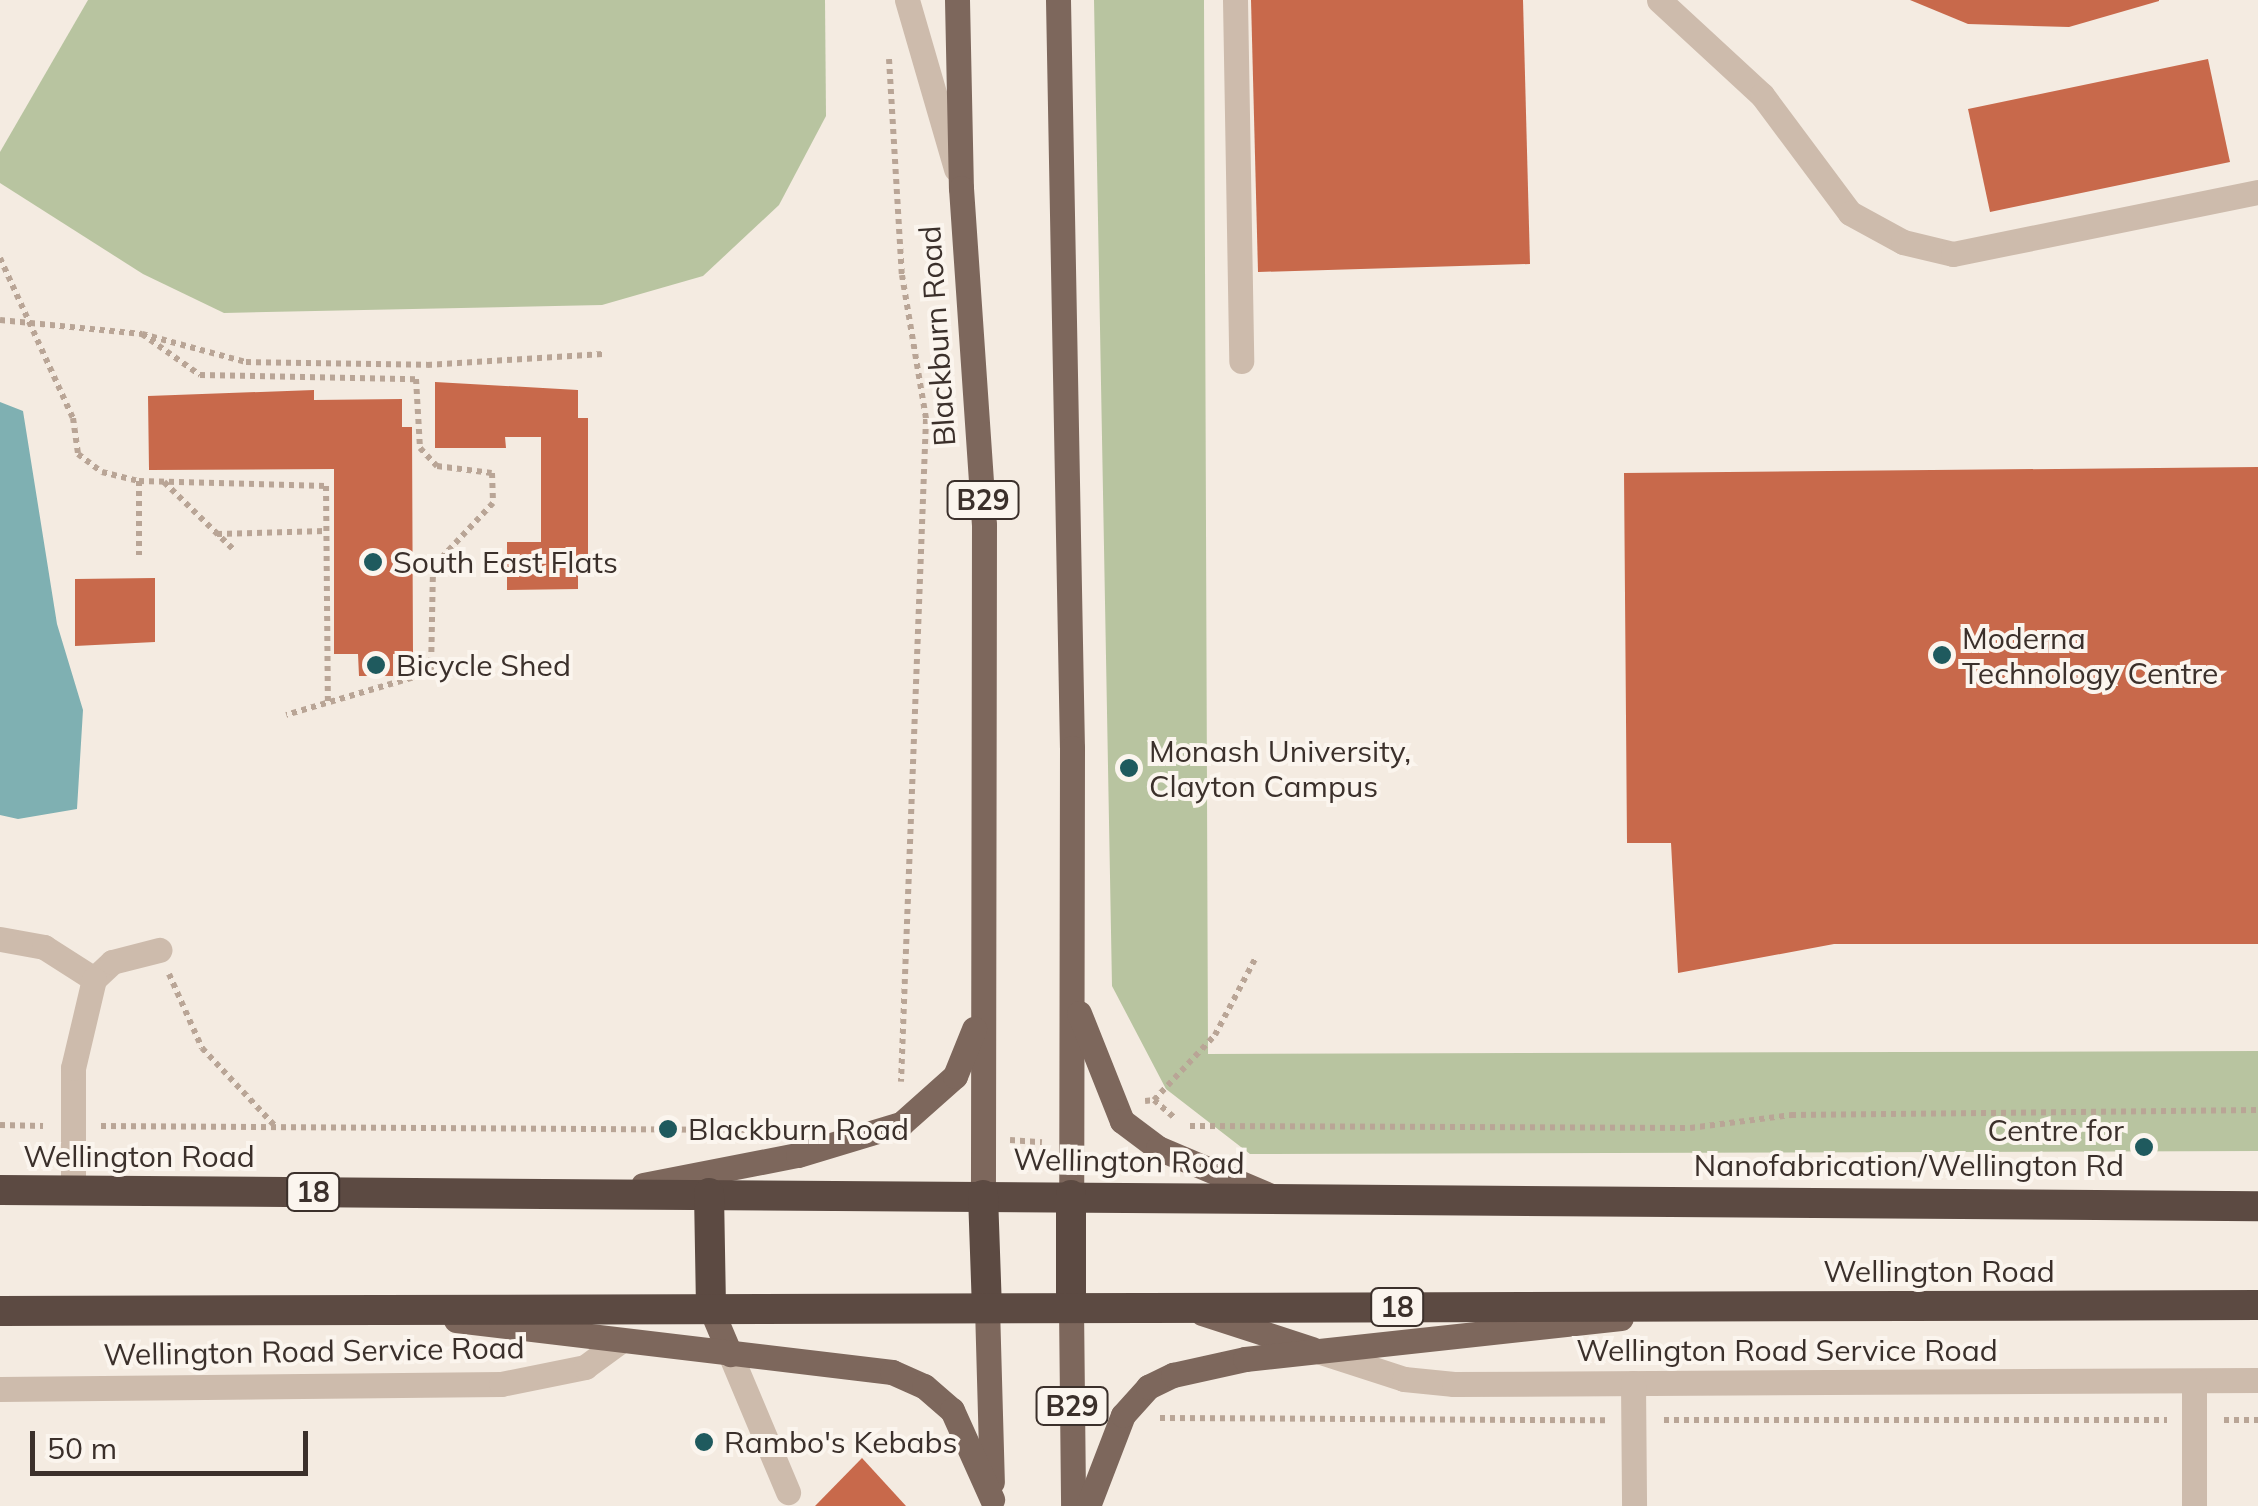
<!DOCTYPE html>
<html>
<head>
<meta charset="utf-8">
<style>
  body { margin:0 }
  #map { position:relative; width:2258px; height:1506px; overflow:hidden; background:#f4ebe1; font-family:Mulish,sans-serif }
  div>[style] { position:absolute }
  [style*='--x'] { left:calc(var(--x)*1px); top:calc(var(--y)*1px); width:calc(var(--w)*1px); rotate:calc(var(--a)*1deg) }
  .green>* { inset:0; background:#b8c4a0 }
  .water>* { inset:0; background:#7fb0b2 }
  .building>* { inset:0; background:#c8694b }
  .path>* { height:6px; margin-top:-3px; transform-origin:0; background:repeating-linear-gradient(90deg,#b9a596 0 5px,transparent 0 10px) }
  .minor>* { height:25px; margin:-12.5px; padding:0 12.5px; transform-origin:12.5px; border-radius:12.5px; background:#cdbbac }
  .major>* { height:25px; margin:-12.5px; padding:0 12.5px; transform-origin:12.5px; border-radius:12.5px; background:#7d675c }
  .highway>* { height:30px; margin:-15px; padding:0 15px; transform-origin:15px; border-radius:15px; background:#5c4a42 }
  .dots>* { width:28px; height:28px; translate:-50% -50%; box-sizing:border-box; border:5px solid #fbf5ee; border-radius:50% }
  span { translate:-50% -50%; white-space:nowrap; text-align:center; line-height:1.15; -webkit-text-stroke:8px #fbf5ee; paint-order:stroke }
  .shield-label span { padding:2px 8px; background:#fbf5ee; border:2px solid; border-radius:8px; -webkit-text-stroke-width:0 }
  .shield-label { font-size:28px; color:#3b302b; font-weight:700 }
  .street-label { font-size:30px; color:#3b302b }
  .poi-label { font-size:30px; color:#3b302b }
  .left { translate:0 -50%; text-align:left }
  .right { translate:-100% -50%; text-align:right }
  .scale { position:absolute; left:30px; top:1431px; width:278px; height:45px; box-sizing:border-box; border:5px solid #3b302b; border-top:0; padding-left:12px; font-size:30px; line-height:35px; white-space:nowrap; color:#3b302b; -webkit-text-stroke:8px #fbf5ee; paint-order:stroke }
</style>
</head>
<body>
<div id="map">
  <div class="green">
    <div style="clip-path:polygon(88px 0,825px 0,826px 116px,779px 205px,703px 276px,602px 305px,224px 313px,143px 274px,0 183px,0 152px)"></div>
    <div style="clip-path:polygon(1094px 0,1204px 0,1208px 1054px,2258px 1051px,2258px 1151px,1250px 1154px,1166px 1089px,1112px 986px)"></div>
  </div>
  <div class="water">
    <div style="clip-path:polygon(0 402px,23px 411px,57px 624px,83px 710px,77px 809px,18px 819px,0 815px)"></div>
  </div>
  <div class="building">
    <div style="clip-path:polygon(1251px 0,1523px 0,1530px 264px,1258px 272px)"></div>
    <div style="clip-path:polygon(1910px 0,2159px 0,2159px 1px,2069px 27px,1968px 24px)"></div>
    <div style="clip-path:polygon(2208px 59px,2230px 162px,1990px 212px,1968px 109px)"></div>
    <div style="clip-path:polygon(435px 382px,578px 390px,578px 418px,588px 418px,588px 561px,578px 561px,578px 589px,507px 590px,507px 542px,541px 542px,541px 437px,505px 437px,506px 448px,435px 448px)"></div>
    <div style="clip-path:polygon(314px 390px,314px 400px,402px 399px,402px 427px,412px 427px,413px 654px,393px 654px,393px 676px,359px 676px,358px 654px,334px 654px,334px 469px,149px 470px,148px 396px)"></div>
    <div style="clip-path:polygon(2258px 467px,2258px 944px,1834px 944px,1678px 973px,1671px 843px,1627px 843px,1624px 473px)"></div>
    <div style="clip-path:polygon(155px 578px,155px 642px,75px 646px,75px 579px)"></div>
    <div style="clip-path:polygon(862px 1458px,906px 1506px,815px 1506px)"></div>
  </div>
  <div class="path">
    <div style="--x:889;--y:59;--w:216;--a:86.6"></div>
    <div style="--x:902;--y:275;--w:146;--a:80.5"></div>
    <div style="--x:926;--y:419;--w:663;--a:92.16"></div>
    <div style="--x:0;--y:258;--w:176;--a:65.5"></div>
    <div style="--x:73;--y:418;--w:36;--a:82"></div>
    <div style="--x:78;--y:454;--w:30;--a:37"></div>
    <div style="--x:102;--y:472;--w:38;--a:14"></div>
    <div style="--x:139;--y:481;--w:74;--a:90"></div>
    <div style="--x:0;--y:320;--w:143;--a:5.6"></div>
    <div style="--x:142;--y:334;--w:108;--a:15.1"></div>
    <div style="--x:246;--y:362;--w:181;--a:0.9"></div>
    <div style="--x:427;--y:365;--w:176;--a:-3.6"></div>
    <div style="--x:142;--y:334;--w:71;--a:35.3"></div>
    <div style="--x:200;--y:375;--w:216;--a:1.1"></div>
    <div style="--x:416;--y:379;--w:69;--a:86.7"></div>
    <div style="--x:420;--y:448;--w:25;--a:47"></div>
    <div style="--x:437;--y:466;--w:55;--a:7.3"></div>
    <div style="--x:492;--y:473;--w:30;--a:88"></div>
    <div style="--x:493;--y:503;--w:88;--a:133.2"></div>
    <div style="--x:433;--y:567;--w:105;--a:91.1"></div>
    <div style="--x:431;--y:672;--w:151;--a:163.5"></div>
    <div style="--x:139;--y:481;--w:187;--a:1.5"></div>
    <div style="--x:326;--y:486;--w:216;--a:89.5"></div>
    <div style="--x:164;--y:482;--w:99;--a:44.2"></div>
    <div style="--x:217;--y:534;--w:108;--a:-1.6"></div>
    <div style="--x:169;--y:974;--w:81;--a:66"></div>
    <div style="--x:202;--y:1048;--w:107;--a:46.9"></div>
    <div style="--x:1154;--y:1100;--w:89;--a:-46.8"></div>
    <div style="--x:1215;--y:1035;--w:86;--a:-62.2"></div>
    <div style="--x:1145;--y:1101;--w:9;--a:-6"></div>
    <div style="--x:1154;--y:1100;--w:28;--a:41"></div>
    <div style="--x:0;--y:1125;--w:43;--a:1.3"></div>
    <div style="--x:101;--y:1126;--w:652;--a:0.35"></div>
    <div style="--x:1190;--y:1126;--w:500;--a:0.23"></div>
    <div style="--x:1690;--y:1128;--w:102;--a:-7.3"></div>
    <div style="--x:1791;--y:1115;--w:467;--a:-0.6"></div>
    <div style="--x:1010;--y:1140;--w:32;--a:4"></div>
    <div style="--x:1160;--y:1418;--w:447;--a:0.3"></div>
    <div style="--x:1664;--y:1420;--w:503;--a:0"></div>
    <div style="--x:2224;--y:1420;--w:34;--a:0"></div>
    <div style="--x:927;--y:1455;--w:16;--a:-75"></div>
  </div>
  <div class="minor">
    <div style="--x:907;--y:0;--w:176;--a:73.8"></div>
    <div style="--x:1235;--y:0;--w:361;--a:89"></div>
    <div style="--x:1659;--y:0;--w:140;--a:42.7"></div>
    <div style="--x:1762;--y:95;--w:147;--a:53.3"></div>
    <div style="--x:1850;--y:213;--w:60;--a:28.7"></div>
    <div style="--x:1903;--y:242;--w:51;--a:13.5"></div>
    <div style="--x:1953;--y:254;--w:311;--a:-11.5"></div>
    <div style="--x:0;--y:939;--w:45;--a:10.3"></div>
    <div style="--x:44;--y:947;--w:59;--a:32.6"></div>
    <div style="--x:94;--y:979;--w:25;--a:-43"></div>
    <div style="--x:112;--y:962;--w:49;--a:-14.3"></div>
    <div style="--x:73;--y:1190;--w:122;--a:-90"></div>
    <div style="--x:73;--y:1068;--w:91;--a:-76.7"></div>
    <div style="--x:1321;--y:1352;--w:87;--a:18"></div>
    <div style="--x:1404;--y:1379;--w:50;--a:5.7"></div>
    <div style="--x:1454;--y:1384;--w:804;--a:-0.29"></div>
    <div style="--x:730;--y:1354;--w:150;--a:67.2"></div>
    <div style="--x:1633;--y:1383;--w:123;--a:89.5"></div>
    <div style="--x:0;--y:1389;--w:501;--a:-0.57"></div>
    <div style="--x:501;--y:1384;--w:86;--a:-11.4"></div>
    <div style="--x:585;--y:1367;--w:42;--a:-36.3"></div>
    <div style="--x:2194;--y:1506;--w:125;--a:-90"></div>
  </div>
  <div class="major">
    <div style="--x:957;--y:0;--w:188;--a:88.8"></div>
    <div style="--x:961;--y:188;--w:338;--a:86.1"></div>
    <div style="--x:984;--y:525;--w:670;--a:90.09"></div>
    <div style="--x:1058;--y:0;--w:748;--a:88.93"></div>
    <div style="--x:1072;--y:748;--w:447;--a:90.1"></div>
    <div style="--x:1079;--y:1013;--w:116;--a:68.3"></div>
    <div style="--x:1122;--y:1121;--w:45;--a:36.9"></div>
    <div style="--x:1158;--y:1148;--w:123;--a:23"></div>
    <div style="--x:643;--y:1185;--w:158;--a:-11"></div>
    <div style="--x:798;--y:1155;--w:108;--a:-16.8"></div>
    <div style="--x:901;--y:1124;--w:72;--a:-41.6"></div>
    <div style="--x:955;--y:1076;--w:51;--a:-68"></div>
    <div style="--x:1071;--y:1306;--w:200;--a:89.4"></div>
    <div style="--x:987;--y:1307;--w:175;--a:88.4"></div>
    <div style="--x:711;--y:1309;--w:49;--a:67.1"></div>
    <div style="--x:1202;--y:1313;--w:116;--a:18.1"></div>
    <div style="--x:456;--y:1320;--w:439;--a:6.8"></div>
    <div style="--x:892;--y:1372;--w:35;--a:24"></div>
    <div style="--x:924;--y:1386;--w:37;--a:41"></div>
    <div style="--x:952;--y:1410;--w:98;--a:65.8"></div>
    <div style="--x:1088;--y:1506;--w:97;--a:-69"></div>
    <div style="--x:1123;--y:1415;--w:38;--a:-48"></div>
    <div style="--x:1148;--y:1387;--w:28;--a:-26"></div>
    <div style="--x:1173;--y:1375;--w:74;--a:-12.5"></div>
    <div style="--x:1245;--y:1359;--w:378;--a:-6.2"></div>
  </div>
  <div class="highway">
    <div style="--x:0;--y:1190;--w:2258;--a:0.41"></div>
    <div style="--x:709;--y:1193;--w:116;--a:89"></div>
    <div style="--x:983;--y:1195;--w:112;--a:88"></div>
    <div style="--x:1071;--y:1306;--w:111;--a:-90"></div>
    <div style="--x:0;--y:1311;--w:2258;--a:-0.15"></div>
  </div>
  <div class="dots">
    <div style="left:373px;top:562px;background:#1f5a5e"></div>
    <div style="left:1942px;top:655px;background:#1f5a5e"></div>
    <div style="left:376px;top:665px;background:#1f5a5e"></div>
    <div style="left:1129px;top:768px;background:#1f5a5e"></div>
    <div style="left:668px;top:1129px;background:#1f5a5e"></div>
    <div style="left:2144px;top:1147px;background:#1f5a5e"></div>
    <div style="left:704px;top:1442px;background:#1f5a5e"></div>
  </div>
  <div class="shield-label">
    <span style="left:983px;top:500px">B29</span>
    <span style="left:313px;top:1192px">18</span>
    <span style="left:1397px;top:1307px">18</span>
    <span style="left:1072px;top:1406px">B29</span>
  </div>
  <div class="street-label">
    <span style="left:937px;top:336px;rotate:-94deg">Blackburn Road</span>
    <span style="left:139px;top:1156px">Wellington Road</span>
    <span style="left:1129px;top:1161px;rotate:1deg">Wellington Road</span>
    <span style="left:1939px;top:1271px">Wellington Road</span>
    <span style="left:1787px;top:1350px">Wellington Road Service Road</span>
    <span style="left:314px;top:1351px;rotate:-1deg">Wellington Road Service Road</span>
  </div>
  <div class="poi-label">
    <span class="left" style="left:393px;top:562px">South East Flats</span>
    <span class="left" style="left:1962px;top:655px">Moderna<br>Technology Centre</span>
    <span class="left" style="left:396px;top:665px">Bicycle Shed</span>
    <span class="left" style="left:1149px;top:768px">Monash University,<br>Clayton Campus</span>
    <span class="left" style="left:688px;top:1129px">Blackburn Road</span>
    <span class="right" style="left:2124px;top:1147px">Centre for<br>Nanofabrication/Wellington Rd</span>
    <span class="left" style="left:724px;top:1442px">Rambo's Kebabs</span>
  </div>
  <div class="scale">50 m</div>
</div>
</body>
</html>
